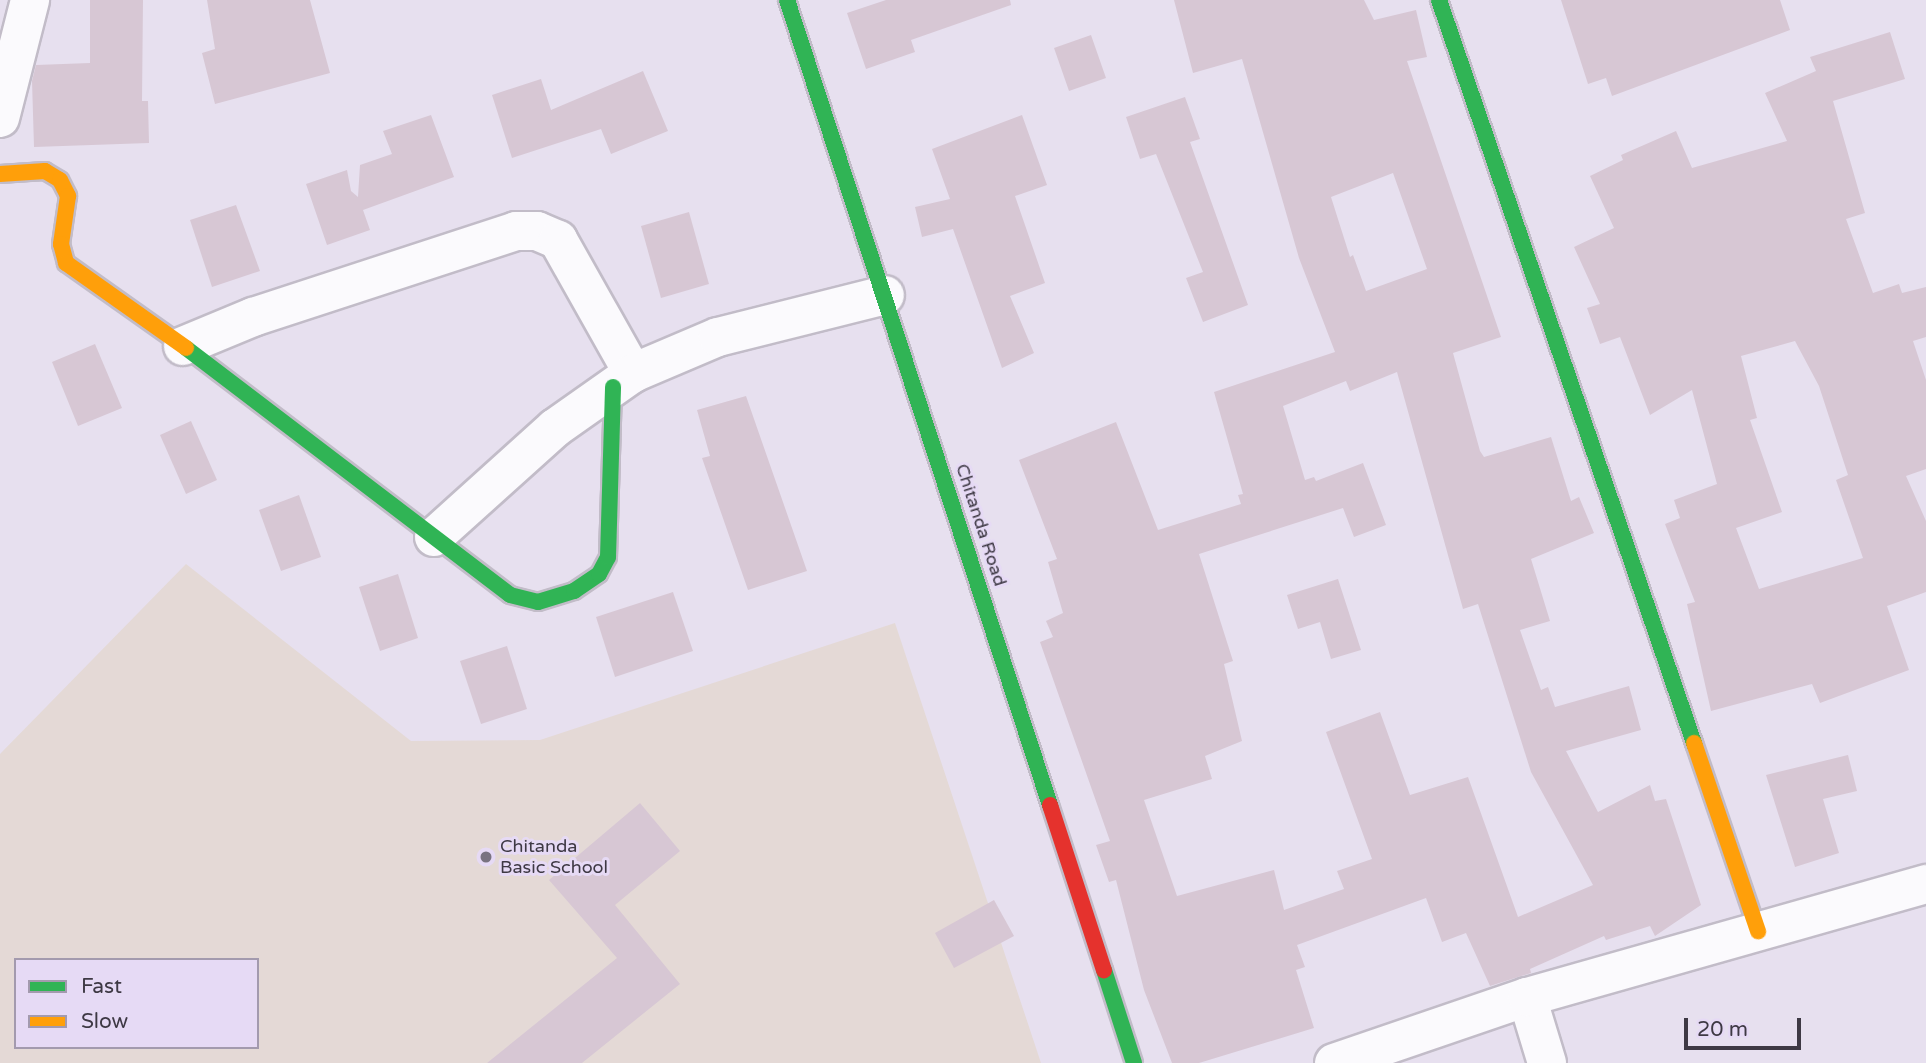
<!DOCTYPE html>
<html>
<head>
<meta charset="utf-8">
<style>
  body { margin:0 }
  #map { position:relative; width:1926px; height:1063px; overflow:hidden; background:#e7e0ef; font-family:"Varela Round",sans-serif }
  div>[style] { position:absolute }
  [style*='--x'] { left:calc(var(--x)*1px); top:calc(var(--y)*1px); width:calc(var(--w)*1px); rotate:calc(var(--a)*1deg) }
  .education>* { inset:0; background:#e4d9d6 }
  .building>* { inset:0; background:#d7c7d4 }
  .roads { filter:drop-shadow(2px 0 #c2bcc8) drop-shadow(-2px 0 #c2bcc8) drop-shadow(0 2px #c2bcc8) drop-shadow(0 -2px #c2bcc8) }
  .street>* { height:38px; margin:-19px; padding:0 19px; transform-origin:19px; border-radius:19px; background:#fbfafd }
  .fast>* { height:16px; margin:-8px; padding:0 8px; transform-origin:8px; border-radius:8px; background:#30b455 }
  .slow>* { height:16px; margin:-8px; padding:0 8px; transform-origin:8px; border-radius:8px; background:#ff9f0a }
  .jam>* { height:16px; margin:-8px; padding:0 8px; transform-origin:8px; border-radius:8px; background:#e5322d }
  .dots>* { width:19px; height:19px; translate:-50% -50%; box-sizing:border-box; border:4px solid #e6daf5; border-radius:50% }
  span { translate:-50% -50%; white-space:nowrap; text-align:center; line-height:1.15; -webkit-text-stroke:6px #e6daf5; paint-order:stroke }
  .street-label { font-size:18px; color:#3e3944 }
  .poi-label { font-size:18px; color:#3e3944 }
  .left { translate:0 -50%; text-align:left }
  .legend { position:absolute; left:14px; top:958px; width:245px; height:91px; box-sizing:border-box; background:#e6daf5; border:2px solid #a39aae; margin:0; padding:9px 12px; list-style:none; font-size:21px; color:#3e3944 }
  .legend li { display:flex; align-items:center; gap:14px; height:35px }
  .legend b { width:35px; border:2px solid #a39aae }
  .scale { position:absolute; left:1684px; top:1018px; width:117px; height:32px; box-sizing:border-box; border:4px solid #3e3944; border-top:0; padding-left:9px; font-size:21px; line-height:24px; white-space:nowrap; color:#3e3944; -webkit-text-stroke:5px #e6daf5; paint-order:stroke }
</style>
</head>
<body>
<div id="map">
  <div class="education">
    <div style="clip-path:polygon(evenodd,186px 564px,411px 741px,540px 740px,895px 623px,1041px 1063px,0 1063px,0 754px,186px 564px,16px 960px,257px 960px,257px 1047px,16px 1047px,16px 960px)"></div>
  </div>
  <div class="building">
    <div style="clip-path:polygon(90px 0,143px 0,142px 101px,148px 101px,149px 143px,34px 147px,32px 81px,36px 65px,90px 63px)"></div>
    <div style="clip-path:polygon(207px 0,310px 0,330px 73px,215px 104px,202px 53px,215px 49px)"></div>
    <div style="clip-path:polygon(886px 0,1010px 0,1011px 5px,911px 40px,915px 52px,866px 69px,847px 13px)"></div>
    <div style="clip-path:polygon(evenodd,1174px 0,1364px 0,1374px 20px,1416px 10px,1427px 57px,1407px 61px,1501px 337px,1453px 353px,1480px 451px,1484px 457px,1551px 437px,1571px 501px,1579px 497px,1594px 533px,1531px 559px,1550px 621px,1520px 630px,1541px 690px,1548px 687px,1555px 707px,1629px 686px,1641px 730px,1566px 751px,1598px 812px,1650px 785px,1655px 801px,1666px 799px,1701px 905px,1655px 936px,1650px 926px,1606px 940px,1604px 936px,1530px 969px,1531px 973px,1490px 986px,1466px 933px,1442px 942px,1426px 898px,1297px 945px,1305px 967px,1296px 970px,1314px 1028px,1199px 1063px,1172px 1063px,1144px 990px,1116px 880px,1109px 882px,1096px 845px,1110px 841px,1040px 642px,1053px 637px,1046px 621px,1063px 613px,1048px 562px,1057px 559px,1019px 460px,1116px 422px,1158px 530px,1241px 504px,1238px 495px,1243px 494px,1214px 392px,1335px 352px,1299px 258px,1242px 59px,1193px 73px,1174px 0,1393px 173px,1427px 269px,1366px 291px,1353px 255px,1350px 257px,1331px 197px,1393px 173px,1174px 0,1397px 372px,1463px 609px,1478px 604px,1531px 772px,1593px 885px,1518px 917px,1468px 777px,1410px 795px,1380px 712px,1326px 732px,1372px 859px,1337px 871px,1344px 889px,1284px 910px,1274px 870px,1177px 896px,1144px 800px,1212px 779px,1205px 756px,1242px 741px,1224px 664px,1233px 661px,1199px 554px,1343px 508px,1354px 537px,1386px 525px,1363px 463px,1316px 481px,1314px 477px,1305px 480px,1283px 406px,1346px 381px,1350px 391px,1397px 372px)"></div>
    <div style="clip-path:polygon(1561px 0,1780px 0,1790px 30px,1612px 96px,1606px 78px,1588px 84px)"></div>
    <div style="clip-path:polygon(evenodd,1890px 32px,1905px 79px,1833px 101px,1865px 213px,1846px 219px,1873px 293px,1899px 284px,1902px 293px,1926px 287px,1926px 337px,1913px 341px,1926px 380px,1926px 469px,1906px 476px,1926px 521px,1926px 592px,1887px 606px,1909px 670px,1820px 703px,1812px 684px,1711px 711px,1687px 604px,1695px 602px,1665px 524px,1680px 518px,1674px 500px,1717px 484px,1692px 390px,1650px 415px,1620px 337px,1600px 344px,1587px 308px,1600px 304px,1574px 247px,1614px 228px,1590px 176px,1623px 160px,1621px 155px,1676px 131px,1692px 168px,1787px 141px,1765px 93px,1816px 71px,1810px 57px,1890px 32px,1795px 341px,1819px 386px,1848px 475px,1836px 480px,1863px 558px,1759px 589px,1736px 528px,1782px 512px,1750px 420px,1757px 418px,1741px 356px,1795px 341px)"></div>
    <div style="clip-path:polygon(1091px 35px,1106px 78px,1069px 91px,1054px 48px)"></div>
    <div style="clip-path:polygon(643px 71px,668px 131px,611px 154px,601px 129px,512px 158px,492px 95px,541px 79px,551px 110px)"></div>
    <div style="clip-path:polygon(1185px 97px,1200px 139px,1190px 142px,1248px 305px,1203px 322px,1186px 278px,1203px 272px,1156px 154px,1140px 159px,1126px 117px)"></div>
    <div style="clip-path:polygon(431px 115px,454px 177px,363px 210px,370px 230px,327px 245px,306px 184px,347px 170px,351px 191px,358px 197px,360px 165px,392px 154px,383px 131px)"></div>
    <div style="clip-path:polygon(1022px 115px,1047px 185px,1015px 196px,1045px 283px,1010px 296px,1034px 353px,1002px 368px,953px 229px,922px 237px,915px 207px,950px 199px,932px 149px)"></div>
    <div style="clip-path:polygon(236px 205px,260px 271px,212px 287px,190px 220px)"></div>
    <div style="clip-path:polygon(689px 212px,709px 284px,661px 298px,641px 226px)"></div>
    <div style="clip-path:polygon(95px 344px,122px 408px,78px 426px,52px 362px)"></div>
    <div style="clip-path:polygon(746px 396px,807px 571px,748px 590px,702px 458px,710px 456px,697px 410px)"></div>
    <div style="clip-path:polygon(191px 421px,217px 480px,186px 494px,160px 435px)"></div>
    <div style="clip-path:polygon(299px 495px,321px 557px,281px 571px,259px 510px)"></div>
    <div style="clip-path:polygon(398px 574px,418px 638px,380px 651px,359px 587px)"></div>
    <div style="clip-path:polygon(1338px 579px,1361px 650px,1331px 659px,1320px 622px,1298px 629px,1287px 595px)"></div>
    <div style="clip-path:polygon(673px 592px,693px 651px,615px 677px,596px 617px)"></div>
    <div style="clip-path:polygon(507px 646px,527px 709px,481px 724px,460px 661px)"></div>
    <div style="clip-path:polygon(1848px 755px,1857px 791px,1823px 799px,1839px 853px,1795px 867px,1766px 775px)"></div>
    <div style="clip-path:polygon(640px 803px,680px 851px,615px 905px,680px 984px,582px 1063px,487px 1063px,617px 958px,549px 880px)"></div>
    <div style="clip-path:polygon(994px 900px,1014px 936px,954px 968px,935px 933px)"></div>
  </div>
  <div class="roads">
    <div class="street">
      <div style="--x:0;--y:118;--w:122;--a:-75.7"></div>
      <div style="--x:183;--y:346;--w:76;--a:-22.5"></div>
      <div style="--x:253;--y:317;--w:277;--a:-18.1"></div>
      <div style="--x:516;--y:231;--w:21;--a:0"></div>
      <div style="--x:537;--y:231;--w:23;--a:23"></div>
      <div style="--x:558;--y:240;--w:153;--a:60.6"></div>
      <div style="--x:434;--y:537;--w:163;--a:-42"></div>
      <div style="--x:555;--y:428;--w:95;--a:-35.2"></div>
      <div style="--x:633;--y:373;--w:92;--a:-23"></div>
      <div style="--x:718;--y:337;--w:172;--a:-14.1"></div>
      <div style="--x:1527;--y:997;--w:69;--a:73.1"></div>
      <div style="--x:1334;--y:1063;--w:204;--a:-18.9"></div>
      <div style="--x:1527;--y:997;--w:415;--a:-15.8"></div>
    </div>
    <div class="fast">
      <div style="--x:787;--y:0;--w:847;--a:71.91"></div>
      <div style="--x:1439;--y:0;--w:786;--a:71.06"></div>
      <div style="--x:186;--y:348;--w:407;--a:37.3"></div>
      <div style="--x:510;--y:595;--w:29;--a:14"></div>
      <div style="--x:538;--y:602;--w:38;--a:-17"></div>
      <div style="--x:574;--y:591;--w:30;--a:-34"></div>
      <div style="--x:599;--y:574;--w:19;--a:-62"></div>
      <div style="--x:608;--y:557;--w:170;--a:-88.3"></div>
      <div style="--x:1104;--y:970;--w:98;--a:72.1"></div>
    </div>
    <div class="slow">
      <div style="--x:0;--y:174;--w:45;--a:-3.8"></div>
      <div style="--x:45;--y:171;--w:17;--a:31"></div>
      <div style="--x:60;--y:180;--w:18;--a:63"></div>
      <div style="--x:68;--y:196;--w:49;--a:98.3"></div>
      <div style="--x:61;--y:244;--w:20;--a:75"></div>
      <div style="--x:66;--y:263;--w:147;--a:35.3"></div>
      <div style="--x:1694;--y:743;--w:199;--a:71.2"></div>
    </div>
    <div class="jam">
      <div style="--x:1050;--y:805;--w:174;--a:71.9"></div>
    </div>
  </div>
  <div class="dots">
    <div style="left:486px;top:857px;background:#797380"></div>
  </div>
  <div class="street-label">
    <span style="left:981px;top:525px;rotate:72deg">Chitanda Road</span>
  </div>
  <div class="poi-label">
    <span class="left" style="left:500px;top:857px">Chitanda<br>Basic School</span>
  </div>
  <ul class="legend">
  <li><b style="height:9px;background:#30b455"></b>Fast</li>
  <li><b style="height:9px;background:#ff9f0a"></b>Slow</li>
  </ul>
  <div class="scale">20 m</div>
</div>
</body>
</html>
